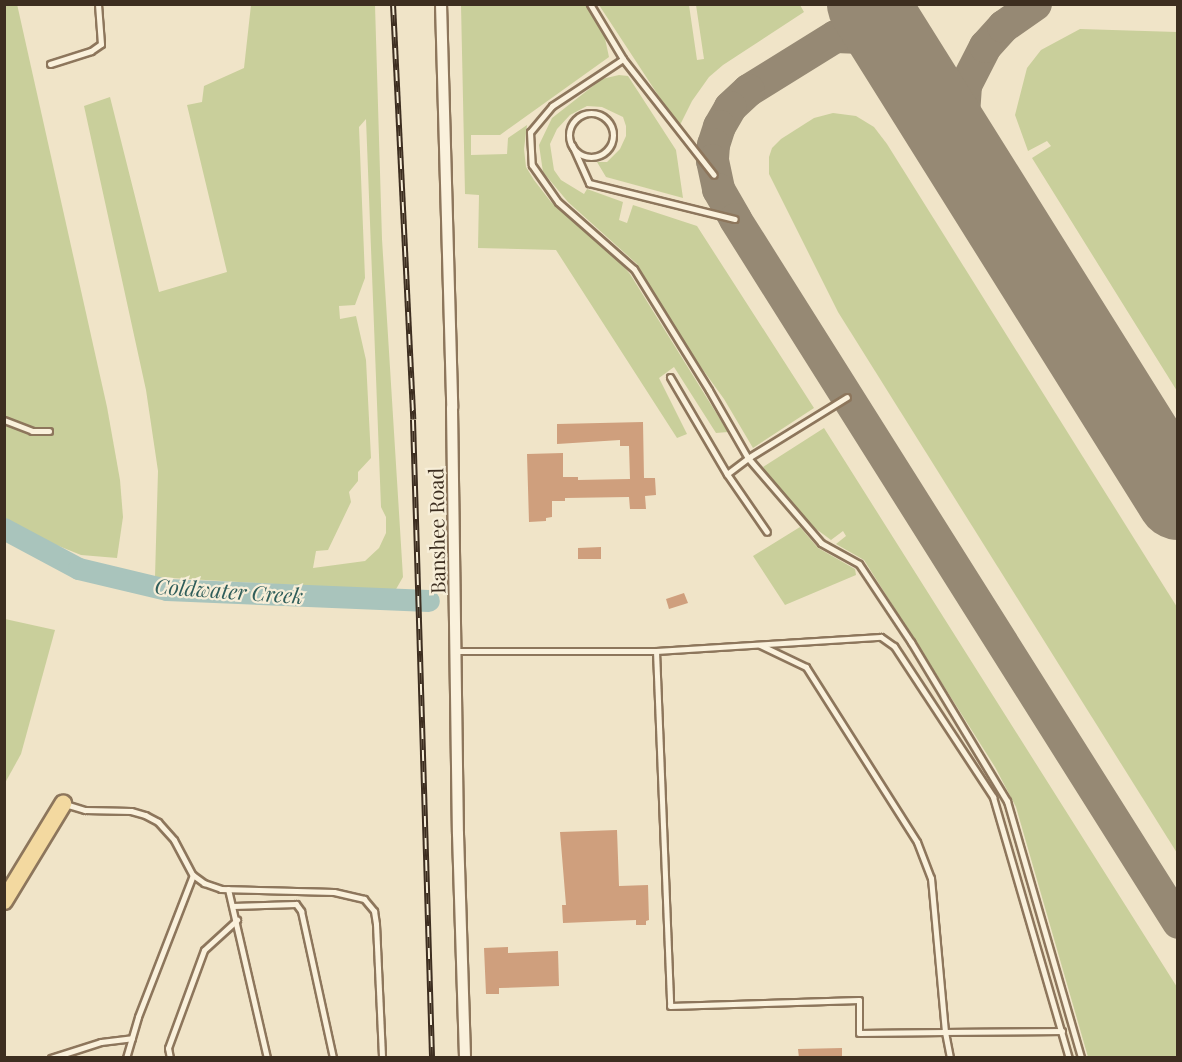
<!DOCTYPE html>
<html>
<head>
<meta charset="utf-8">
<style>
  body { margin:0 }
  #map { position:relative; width:1182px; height:1062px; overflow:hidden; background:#f0e4c8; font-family:"Playfair Display",serif }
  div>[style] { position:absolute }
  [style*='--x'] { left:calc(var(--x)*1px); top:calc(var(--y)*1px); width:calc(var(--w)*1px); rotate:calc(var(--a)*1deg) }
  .green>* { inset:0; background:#c9cf9b }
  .river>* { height:22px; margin:-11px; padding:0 11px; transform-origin:11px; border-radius:11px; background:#a9c4bc }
  .taxiway>* { height:33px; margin:-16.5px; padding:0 16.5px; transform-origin:16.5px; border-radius:16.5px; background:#968974 }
  .runway>* { height:82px; margin:-41px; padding:0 41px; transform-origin:41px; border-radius:41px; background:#968974 }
  .building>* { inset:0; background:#cf9f7d }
  .roads { filter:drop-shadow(2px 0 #8d765c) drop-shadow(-2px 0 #8d765c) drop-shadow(0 2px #8d765c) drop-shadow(0 -2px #8d765c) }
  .lane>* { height:5px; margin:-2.5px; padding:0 2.5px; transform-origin:2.5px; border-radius:2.5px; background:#faf1dc }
  .lane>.ring { margin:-2.5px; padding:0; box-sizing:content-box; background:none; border:5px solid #faf1dc; border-radius:50% }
  .street>* { height:10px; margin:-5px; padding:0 5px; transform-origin:5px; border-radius:5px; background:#faf1dc }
  .primary>* { height:16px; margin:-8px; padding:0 8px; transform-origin:8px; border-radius:8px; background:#f3d9a0 }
  .rail>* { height:6px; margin-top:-3px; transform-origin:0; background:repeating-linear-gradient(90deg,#f7eed8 0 11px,#3d2e20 0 22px); box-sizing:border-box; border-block:2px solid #3d2e20 }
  span { translate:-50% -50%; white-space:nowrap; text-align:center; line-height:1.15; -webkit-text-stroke:4.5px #f7eed8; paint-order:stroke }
  .street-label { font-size:20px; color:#3d2e20 }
  .water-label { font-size:21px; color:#2f5d5a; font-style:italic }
  .frame { position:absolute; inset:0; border:6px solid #3d2e20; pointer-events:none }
</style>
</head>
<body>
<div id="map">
  <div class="green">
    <div style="clip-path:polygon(17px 4px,107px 407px,120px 480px,123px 517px,117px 558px,81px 555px,34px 536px,5px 518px,4px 5px)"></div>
    <div style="clip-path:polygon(evenodd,251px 5px,375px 5px,382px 239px,403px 577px,395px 591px,155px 577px,158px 471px,146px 390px,84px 106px,110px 97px,159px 292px,227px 272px,187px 105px,202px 102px,204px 86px,244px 68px,251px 5px,366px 119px,381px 507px,386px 517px,386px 533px,379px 548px,365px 561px,313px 568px,316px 551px,328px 550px,351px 502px,349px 492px,358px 481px,358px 472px,371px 458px,366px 360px,356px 316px,340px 319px,339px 306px,355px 305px,365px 278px,359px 127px,366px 119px)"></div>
    <div style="clip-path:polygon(461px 5px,586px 5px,604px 34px,609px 57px,500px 135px,471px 135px,471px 155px,507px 154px,508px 138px,527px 125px,524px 149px,526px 167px,534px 180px,551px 202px,617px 259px,630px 274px,728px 432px,716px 433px,674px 367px,659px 378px,687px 434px,677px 438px,556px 250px,478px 248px,479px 195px,465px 194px)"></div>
    <div style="clip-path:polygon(599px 5px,689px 5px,697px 60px,704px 59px,696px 5px,800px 5px,804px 12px,723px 65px,709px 77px,692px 101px,679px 127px)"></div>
    <div style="clip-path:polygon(1080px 29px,1177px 32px,1177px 391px,1032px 158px,1051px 146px,1047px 141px,1028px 151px,1015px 115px,1027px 68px,1041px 50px)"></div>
    <div style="clip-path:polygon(619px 75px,628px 76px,676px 150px,683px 198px,606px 177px,597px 162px,607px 162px,620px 149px,626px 136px,626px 126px,623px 117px,602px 107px,587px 106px,570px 115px,557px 129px,550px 144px,554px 170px,561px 180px,584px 194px,587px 189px,623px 202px,619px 220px,627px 223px,633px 205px,697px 226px,814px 408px,753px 448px,724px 399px,685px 345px,637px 264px,568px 202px,543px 172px,539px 145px,552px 118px,602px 79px)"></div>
    <div style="clip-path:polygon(833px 113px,856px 116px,874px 127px,887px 144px,1177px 607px,1177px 853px,838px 312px,769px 174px,769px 157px,772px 148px,781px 139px,814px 118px)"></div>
    <div style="clip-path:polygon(824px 428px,1177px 987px,1177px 1057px,1088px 1057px,1016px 807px,995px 767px,864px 560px,836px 544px,846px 536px,843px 531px,831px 540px,808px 523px,787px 500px,763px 467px)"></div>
    <div style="clip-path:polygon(800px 527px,818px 548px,855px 569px,856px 575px,785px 605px,753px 556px)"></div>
    <div style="clip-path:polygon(5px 619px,55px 630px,21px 754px,5px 783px)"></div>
  </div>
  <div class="river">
    <div style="--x:4;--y:529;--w:85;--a:28.1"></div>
    <div style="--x:79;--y:569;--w:90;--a:13.4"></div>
    <div style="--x:167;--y:590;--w:262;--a:2.4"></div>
  </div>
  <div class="taxiway">
    <div style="--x:899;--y:54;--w:20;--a:-147"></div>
    <div style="--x:882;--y:43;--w:22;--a:-164"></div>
    <div style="--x:861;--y:37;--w:26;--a:-178"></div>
    <div style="--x:835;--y:36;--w:102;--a:148.2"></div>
    <div style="--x:748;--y:90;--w:25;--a:137"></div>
    <div style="--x:730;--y:107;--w:22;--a:120"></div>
    <div style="--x:719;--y:126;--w:19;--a:108"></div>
    <div style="--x:713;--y:144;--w:16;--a:94"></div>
    <div style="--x:712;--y:160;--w:30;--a:78"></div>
    <div style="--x:718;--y:189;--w:34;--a:60"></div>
    <div style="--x:735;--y:219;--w:831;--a:57.78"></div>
    <div style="--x:979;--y:184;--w:58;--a:-107.2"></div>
    <div style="--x:962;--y:129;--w:44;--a:-86.1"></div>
    <div style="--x:965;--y:85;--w:44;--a:-62.9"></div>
    <div style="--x:985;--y:46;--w:27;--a:-48"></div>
    <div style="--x:1003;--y:26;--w:39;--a:-35"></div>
  </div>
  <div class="runway">
    <div style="--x:868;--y:4;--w:584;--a:57.94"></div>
  </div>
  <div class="building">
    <div style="clip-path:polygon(643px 422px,644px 478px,655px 478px,656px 495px,645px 496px,646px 509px,630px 509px,629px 497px,565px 498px,565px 501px,552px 501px,552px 517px,546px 518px,546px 521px,529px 522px,527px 454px,563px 453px,563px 477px,578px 477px,578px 480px,630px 479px,629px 446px,620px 446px,620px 440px,557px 444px,557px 424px)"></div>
    <div style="clip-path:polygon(601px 547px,601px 559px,578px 559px,578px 548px)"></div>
    <div style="clip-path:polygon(684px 593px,688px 603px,669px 609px,666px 599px)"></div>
    <div style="clip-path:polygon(617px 830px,619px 886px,648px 885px,649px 920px,646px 921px,646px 925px,636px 925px,636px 920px,563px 923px,562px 905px,566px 905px,560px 832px)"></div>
    <div style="clip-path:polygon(508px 947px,508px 953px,558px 951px,559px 986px,499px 988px,499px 994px,486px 994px,484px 948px)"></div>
    <div style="clip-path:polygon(842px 1048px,842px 1058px,799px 1058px,798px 1049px)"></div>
  </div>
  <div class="roads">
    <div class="lane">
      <div style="--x:590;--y:4;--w:64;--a:59"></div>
      <div style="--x:623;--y:59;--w:147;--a:51.9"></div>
      <div style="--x:623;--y:59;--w:85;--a:146.5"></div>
      <div style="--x:552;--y:106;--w:34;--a:130"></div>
      <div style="--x:530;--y:132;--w:33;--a:87"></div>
      <div style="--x:532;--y:165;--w:45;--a:54.9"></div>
      <div style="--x:558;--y:202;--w:101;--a:41.4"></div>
      <div style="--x:634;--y:269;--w:142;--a:58.2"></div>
      <div style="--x:709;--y:390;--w:78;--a:60.2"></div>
      <div style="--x:748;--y:458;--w:116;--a:-31.6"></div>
      <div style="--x:50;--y:64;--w:43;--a:-17.6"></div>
      <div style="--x:91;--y:51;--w:12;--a:-35"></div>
      <div style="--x:101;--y:44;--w:40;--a:-94.3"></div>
      <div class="ring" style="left:569px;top:113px;width:39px;height:39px"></div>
      <div style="--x:572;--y:145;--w:42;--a:65.9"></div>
      <div style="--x:589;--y:183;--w:150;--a:13.9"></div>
      <div style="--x:670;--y:377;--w:113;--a:59.6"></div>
      <div style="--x:727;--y:474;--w:26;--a:-37"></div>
      <div style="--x:748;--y:458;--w:112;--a:49.3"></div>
      <div style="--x:821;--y:543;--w:43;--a:28.9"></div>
      <div style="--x:859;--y:564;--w:94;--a:56.3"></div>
      <div style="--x:911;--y:642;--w:186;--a:58.9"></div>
      <div style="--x:1007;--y:801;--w:267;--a:73.9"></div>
      <div style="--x:4;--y:420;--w:30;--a:21"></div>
      <div style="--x:32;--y:431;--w:17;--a:0"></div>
      <div style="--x:727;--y:474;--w:70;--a:55.4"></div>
      <div style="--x:760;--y:645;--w:51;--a:25.6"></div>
      <div style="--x:806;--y:667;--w:207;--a:57.6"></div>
      <div style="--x:917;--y:842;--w:39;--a:69"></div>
      <div style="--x:931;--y:878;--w:155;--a:84.8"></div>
      <div style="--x:945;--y:1032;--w:117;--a:-0.5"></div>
      <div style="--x:456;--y:651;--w:200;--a:0"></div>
      <div style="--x:656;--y:651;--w:355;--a:87.7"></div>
      <div style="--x:670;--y:1006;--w:189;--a:-1.8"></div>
      <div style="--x:859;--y:1000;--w:33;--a:90"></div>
      <div style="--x:859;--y:1033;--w:86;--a:-0.7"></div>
      <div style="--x:945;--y:1032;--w:26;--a:79"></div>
      <div style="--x:656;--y:651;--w:225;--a:-3.6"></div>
      <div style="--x:881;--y:637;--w:16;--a:35"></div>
      <div style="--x:894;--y:646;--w:181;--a:56.7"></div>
      <div style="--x:993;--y:797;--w:272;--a:73.8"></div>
      <div style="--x:65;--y:804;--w:21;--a:17"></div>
      <div style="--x:85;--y:810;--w:46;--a:1.2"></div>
      <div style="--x:131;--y:811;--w:15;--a:16"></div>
      <div style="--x:145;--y:815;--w:15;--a:28"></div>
      <div style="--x:158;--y:822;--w:24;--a:48"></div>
      <div style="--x:174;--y:840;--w:40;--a:62"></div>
      <div style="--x:193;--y:875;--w:152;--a:111.2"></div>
      <div style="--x:138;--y:1017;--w:43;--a:106.3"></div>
      <div style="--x:193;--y:875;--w:14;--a:36"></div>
      <div style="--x:204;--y:883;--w:18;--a:19"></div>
      <div style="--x:221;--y:889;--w:113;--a:1.5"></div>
      <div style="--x:334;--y:892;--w:31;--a:13"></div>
      <div style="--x:364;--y:899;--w:16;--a:50"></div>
      <div style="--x:374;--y:911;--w:13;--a:81"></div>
      <div style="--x:376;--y:924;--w:134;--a:87.4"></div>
      <div style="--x:228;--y:889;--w:173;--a:77"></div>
      <div style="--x:233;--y:906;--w:63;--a:-1.8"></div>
      <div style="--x:296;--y:904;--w:9;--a:54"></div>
      <div style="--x:301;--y:911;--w:150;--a:77.7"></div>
      <div style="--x:51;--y:1058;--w:52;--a:-17.7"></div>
      <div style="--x:101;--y:1042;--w:31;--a:-7"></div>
      <div style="--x:170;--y:1058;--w:10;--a:-101"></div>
      <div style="--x:168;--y:1048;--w:104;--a:-69.8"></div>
      <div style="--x:204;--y:950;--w:45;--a:-42.3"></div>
    </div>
    <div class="street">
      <div style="--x:441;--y:4;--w:404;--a:88.4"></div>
      <div style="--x:452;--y:408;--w:426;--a:89.2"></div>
      <div style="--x:458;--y:834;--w:224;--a:88.2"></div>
    </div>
    <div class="primary">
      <div style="--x:4;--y:901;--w:114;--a:-58.7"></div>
    </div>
  </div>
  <div class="rail">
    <div style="--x:393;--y:4;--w:416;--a:87.2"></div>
    <div style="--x:413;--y:420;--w:638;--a:88.29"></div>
  </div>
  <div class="street-label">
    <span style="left:436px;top:531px;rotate:-91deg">Banshee Road</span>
  </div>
  <div class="water-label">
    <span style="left:229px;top:590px;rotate:4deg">Coldwater Creek</span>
  </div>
  <div class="frame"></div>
</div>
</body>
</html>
